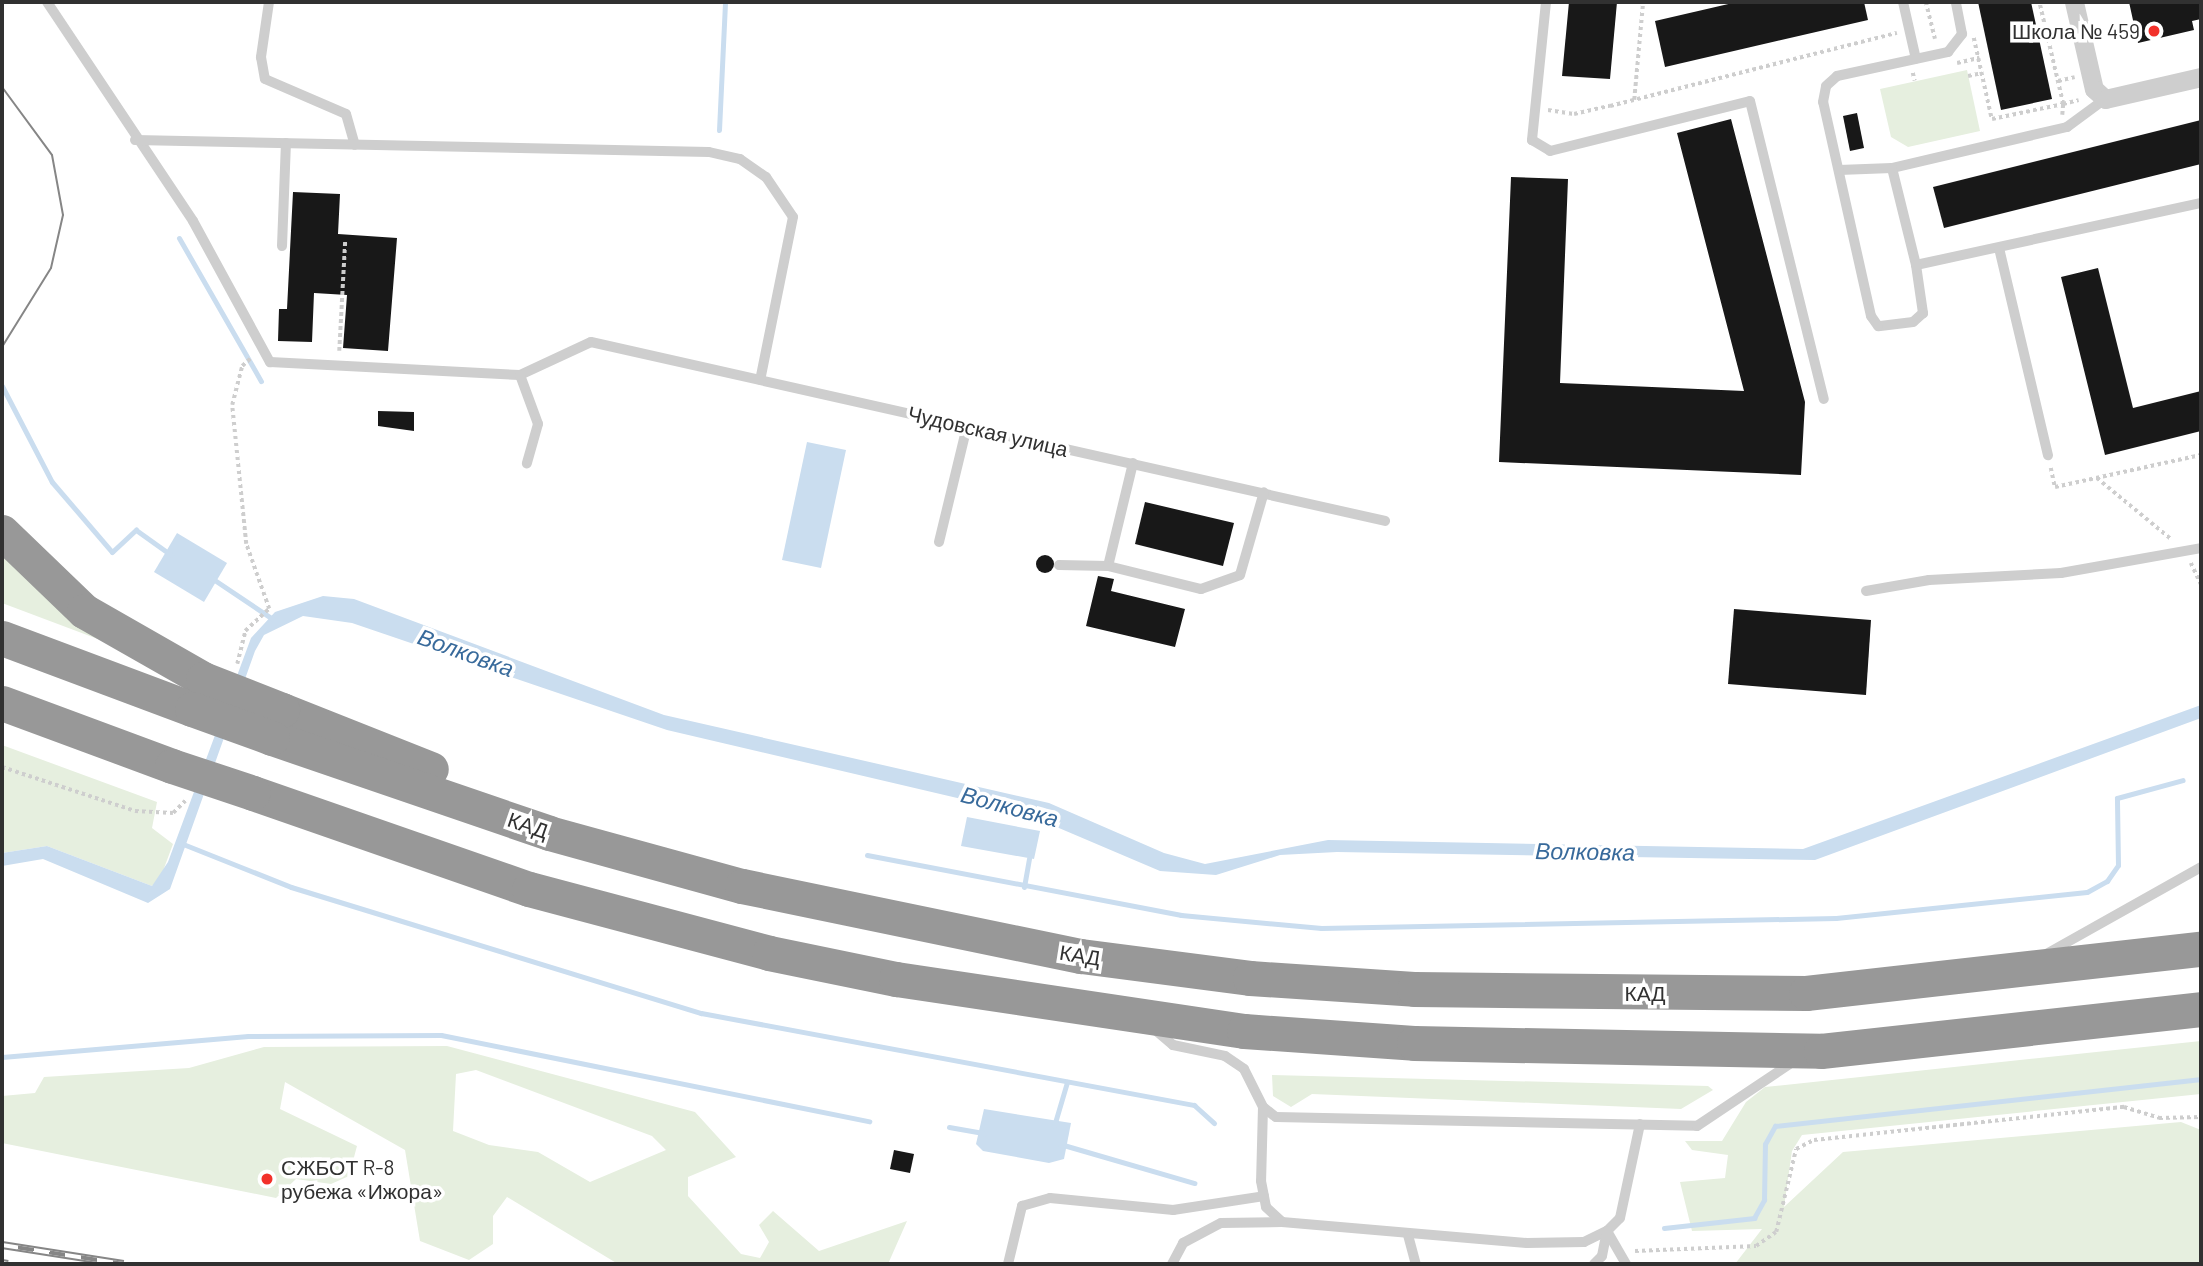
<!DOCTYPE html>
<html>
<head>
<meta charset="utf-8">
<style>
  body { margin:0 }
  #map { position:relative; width:2203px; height:1266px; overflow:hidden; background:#fff; font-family:Barlow,sans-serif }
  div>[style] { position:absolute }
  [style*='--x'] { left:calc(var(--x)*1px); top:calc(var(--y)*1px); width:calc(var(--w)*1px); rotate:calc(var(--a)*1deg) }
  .green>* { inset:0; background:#e6efdf }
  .water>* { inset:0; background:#caddef }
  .stream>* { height:5px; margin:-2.5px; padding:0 2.5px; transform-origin:2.5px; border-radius:2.5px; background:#caddef }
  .building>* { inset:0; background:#181818 }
  .round { border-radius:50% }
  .path>* { height:3.5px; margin-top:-1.75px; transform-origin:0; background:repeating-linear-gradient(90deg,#cecece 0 3.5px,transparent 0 7px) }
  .lane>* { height:10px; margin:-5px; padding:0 5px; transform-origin:5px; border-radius:5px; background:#cecece }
  .street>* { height:19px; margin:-9.5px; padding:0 9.5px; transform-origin:9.5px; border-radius:9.5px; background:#cecece }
  .highway>* { height:35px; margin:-17.5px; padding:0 17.5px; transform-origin:17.5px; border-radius:17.5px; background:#989898 }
  .tram>* { height:2px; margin:-1px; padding:0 1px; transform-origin:1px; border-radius:1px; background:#868686 }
  .rail>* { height:8px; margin-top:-4px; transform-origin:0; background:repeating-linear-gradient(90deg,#fff 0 16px,#868686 0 32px); box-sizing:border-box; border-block:2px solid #868686 }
  .highway-bridge>* { height:35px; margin:-17.5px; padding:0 17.5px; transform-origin:17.5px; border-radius:17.5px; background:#989898 }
  .dots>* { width:19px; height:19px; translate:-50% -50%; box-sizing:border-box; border:4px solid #fff; border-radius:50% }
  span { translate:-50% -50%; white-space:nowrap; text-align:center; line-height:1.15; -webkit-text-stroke:7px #fff; paint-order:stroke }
  .poi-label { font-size:21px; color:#313131 }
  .right { translate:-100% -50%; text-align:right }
  .left { translate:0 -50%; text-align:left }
  .street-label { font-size:21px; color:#313131 }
  .water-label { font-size:23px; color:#386a9b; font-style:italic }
  .frame { position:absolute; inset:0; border:4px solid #313131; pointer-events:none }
</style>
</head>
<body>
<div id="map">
  <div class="green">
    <div style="clip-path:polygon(1967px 70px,1980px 131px,1908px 147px,1891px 137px,1880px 89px)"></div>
    <div style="clip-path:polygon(2px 539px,103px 641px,2px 603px)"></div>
    <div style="clip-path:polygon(2px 745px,157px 802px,152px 828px,173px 844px,160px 879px,152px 886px,47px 846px,2px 853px)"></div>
    <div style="clip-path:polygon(2201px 1041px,2201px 1094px,1802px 1135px,1792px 1151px,1784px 1207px,1843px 1152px,2181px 1122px,2201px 1130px,2201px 1264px,1735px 1264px,1762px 1229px,1692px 1231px,1680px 1182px,1725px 1178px,1728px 1155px,1692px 1150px,1685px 1141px,1722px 1141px,1746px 1102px,1765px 1087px)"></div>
    <div style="clip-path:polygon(evenodd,447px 1046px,695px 1112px,736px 1157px,688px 1177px,688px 1196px,741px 1254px,760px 1258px,769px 1242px,759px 1225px,773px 1211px,819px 1251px,907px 1221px,888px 1264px,618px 1264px,507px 1197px,493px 1216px,493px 1244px,469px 1260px,420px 1241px,405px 1150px,285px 1082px,280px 1109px,357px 1146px,349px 1176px,331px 1184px,296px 1179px,276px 1198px,2px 1143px,2px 1096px,35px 1093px,44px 1077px,189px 1068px,264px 1047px,447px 1046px,476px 1070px,652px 1136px,666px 1150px,590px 1182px,538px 1152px,489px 1145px,453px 1131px,456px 1074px,476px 1070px)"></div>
    <div style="clip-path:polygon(1272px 1075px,1708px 1086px,1713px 1090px,1681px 1109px,1312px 1094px,1291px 1107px,1273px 1096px)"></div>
  </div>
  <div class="water">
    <div style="clip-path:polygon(807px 442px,846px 450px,821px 568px,782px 560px)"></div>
    <div style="clip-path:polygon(177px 533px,227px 563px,204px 602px,154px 572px)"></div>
    <div style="clip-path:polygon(323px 596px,354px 599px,664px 715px,1049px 803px,1164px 853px,1205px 864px,1328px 840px,1803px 849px,2201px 705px,2201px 718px,1815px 860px,1337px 852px,1280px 855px,1216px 875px,1160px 871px,1026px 814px,667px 730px,352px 623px,303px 616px,264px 635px,255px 651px,170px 889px,148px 903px,43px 859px,2px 866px,2px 853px,47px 846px,152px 886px,168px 862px,251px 638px,275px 612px)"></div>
    <div style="clip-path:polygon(967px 817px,1040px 831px,1034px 859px,961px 846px)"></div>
    <div style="clip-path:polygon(984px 1109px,1071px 1123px,1064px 1159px,1049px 1163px,983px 1151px,976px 1144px)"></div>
  </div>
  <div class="stream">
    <div style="--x:719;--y:130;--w:128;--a:-87.3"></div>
    <div style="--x:179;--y:238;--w:165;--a:60.2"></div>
    <div style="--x:2;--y:386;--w:108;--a:62.5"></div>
    <div style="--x:52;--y:482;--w:92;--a:49.4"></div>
    <div style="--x:112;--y:552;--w:33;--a:-43"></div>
    <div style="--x:136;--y:530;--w:43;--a:35.5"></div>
    <div style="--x:210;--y:577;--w:77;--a:33.9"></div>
    <div style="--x:183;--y:844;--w:116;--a:21.7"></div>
    <div style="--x:291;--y:887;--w:429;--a:17.1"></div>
    <div style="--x:701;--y:1013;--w:502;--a:10.57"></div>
    <div style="--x:1194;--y:1105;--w:27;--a:42"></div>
    <div style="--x:867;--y:855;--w:320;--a:10.8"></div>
    <div style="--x:1181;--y:915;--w:141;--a:5.3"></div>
    <div style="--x:1321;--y:928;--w:515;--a:-1.11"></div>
    <div style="--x:1836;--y:918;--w:252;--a:-5.9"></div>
    <div style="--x:2087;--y:892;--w:23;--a:-29"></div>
    <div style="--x:2107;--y:881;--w:19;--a:-55"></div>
    <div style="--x:2118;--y:865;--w:67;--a:-90.9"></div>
    <div style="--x:2117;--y:798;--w:68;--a:-15.3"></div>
    <div style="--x:1024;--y:887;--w:29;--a:-80"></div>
    <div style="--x:2;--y:1057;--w:247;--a:-4.9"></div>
    <div style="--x:248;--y:1036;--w:193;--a:-0.3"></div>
    <div style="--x:441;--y:1035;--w:437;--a:11.4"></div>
    <div style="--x:1054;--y:1126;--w:46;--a:-73.5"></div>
    <div style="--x:949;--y:1127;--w:36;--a:10"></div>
    <div style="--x:1060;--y:1144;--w:140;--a:16.2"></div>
    <div style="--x:1664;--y:1228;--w:91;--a:-6.3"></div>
    <div style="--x:1754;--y:1218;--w:21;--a:-61"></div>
    <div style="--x:1764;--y:1200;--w:56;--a:-89"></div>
    <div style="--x:1765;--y:1144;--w:21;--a:-61"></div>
    <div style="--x:1775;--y:1126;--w:429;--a:-6.3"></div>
  </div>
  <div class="building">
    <div style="clip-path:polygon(1569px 2px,1617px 2px,1610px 79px,1562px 76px)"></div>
    <div style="clip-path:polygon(1737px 2px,1864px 2px,1868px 20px,1665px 67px,1655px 21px)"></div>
    <div style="clip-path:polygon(1978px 2px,2031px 2px,2052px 99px,2001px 110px)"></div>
    <div style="clip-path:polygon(2129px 2px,2201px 2px,2201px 19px,2192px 21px,2194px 30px,2138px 43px)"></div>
    <div style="clip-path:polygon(1857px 113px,1864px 148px,1850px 151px,1843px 116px)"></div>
    <div style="clip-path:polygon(1731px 119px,1805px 402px,1801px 475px,1499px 462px,1511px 177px,1568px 179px,1560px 383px,1744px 391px,1677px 133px)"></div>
    <div style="clip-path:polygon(2201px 120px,2201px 164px,1944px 228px,1933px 187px)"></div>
    <div style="clip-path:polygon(293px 192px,340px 194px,338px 234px,397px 238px,388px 351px,343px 348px,347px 295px,314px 293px,312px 342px,278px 341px,279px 309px,287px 309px)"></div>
    <div style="clip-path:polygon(2098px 268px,2133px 408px,2201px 391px,2201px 431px,2105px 455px,2061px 277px)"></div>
    <div style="clip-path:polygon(378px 411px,414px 412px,414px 431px,378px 426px)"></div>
    <div style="clip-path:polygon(1145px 502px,1234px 523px,1223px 566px,1135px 544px)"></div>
    <div class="round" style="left:1036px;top:555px;width:18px;height:18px"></div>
    <div style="clip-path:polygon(1098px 576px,1114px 579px,1111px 591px,1185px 609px,1175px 647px,1086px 626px)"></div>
    <div style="clip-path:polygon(1734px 609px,1871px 620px,1866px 695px,1728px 684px)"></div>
    <div style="clip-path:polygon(894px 1150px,914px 1154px,910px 1173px,890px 1169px)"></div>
  </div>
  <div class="path">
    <div style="--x:1926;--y:2;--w:38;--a:76"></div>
    <div style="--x:2046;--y:33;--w:16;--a:-14"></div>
    <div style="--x:1974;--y:38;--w:83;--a:77.5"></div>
    <div style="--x:1992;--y:119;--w:73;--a:-11.9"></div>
    <div style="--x:2063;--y:104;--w:105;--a:-103.2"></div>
    <div style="--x:1957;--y:63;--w:23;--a:-13"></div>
    <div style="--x:1913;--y:73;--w:8;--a:76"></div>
    <div style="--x:1968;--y:76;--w:14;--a:-12"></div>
    <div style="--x:2058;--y:81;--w:17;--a:-13"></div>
    <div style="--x:1634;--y:100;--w:98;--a:-84.8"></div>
    <div style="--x:1548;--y:110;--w:26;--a:9"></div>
    <div style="--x:1574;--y:114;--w:37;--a:-13"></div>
    <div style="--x:1610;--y:106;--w:296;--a:-14.3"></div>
    <div style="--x:2062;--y:115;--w:11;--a:-85"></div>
    <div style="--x:2063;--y:104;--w:16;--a:-14"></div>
    <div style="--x:339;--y:351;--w:110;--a:-86.9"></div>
    <div style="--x:2051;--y:468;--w:19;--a:78"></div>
    <div style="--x:2055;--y:487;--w:149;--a:-12.4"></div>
    <div style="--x:2097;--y:478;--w:96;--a:39.5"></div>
    <div style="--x:2191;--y:563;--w:23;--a:65"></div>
    <div style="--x:237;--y:664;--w:34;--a:-76"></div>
    <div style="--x:245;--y:631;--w:33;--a:-43"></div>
    <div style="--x:269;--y:609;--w:69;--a:-109.5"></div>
    <div style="--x:246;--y:544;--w:140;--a:-95.8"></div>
    <div style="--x:232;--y:405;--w:40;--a:-75.6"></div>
    <div style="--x:242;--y:366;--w:13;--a:-42"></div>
    <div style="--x:2;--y:767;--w:140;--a:18.3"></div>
    <div style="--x:135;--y:811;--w:38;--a:3"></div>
    <div style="--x:173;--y:813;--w:20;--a:-45"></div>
    <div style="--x:1635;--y:1251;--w:121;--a:-2.4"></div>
    <div style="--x:1756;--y:1246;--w:24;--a:-35"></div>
    <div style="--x:1776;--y:1232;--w:85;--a:-76.5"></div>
    <div style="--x:1796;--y:1149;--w:20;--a:-27"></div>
    <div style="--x:1814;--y:1140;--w:312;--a:-6.1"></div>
    <div style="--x:2124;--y:1107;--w:37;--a:17"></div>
    <div style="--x:2159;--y:1118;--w:42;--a:-1.4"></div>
  </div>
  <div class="lane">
    <div style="--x:47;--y:2;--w:263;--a:56.3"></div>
    <div style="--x:193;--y:221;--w:161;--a:61.4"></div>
    <div style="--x:270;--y:362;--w:250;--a:3"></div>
    <div style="--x:520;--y:375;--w:78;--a:-24.9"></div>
    <div style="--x:591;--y:342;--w:814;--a:12.7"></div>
    <div style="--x:269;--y:2;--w:56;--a:98.3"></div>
    <div style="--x:261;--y:57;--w:22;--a:80"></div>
    <div style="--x:265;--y:79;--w:88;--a:23.4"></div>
    <div style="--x:346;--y:114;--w:32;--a:74"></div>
    <div style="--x:1546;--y:2;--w:139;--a:95.8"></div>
    <div style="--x:1532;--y:140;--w:21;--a:31"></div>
    <div style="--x:1550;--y:151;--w:206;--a:-14"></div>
    <div style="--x:1750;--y:101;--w:307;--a:76.1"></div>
    <div style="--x:1903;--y:2;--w:58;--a:77.2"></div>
    <div style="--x:2105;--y:99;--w:47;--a:143.6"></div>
    <div style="--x:2067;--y:127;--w:180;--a:166.8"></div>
    <div style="--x:1892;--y:168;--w:100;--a:76.1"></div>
    <div style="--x:1916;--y:265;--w:292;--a:-12.3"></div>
    <div style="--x:135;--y:140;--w:574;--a:1.2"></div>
    <div style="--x:709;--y:152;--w:32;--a:13"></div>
    <div style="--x:740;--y:159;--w:32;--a:35"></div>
    <div style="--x:766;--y:177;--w:48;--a:56"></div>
    <div style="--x:793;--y:217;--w:166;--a:101.4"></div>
    <div style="--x:1839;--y:170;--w:53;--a:-2.2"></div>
    <div style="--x:282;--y:246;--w:103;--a:-87.8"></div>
    <div style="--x:1999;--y:248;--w:213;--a:76.7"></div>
    <div style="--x:1916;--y:265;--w:49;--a:81.7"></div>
    <div style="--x:1923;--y:313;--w:13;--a:138"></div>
    <div style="--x:1913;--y:322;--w:35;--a:173"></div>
    <div style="--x:1878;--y:326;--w:12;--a:-125"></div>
    <div style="--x:1871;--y:316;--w:219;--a:-102.6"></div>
    <div style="--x:1823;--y:102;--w:16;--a:-79"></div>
    <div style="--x:1826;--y:86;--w:15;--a:-42"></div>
    <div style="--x:1837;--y:76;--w:114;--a:-12.2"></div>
    <div style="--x:1948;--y:52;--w:23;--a:-52"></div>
    <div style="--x:1962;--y:34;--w:33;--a:-101"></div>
    <div style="--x:520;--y:375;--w:52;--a:69.8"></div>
    <div style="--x:538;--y:424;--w:41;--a:105.8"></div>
    <div style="--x:1133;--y:463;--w:106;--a:103.6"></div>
    <div style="--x:1108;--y:566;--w:96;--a:13.9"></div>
    <div style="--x:1201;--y:589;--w:41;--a:-19.7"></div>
    <div style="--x:1240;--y:575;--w:86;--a:-73.9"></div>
    <div style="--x:939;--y:542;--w:119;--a:-76.4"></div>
    <div style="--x:1059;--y:565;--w:49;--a:1.2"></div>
    <div style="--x:1866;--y:591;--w:64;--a:-9.9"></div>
    <div style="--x:1929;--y:580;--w:132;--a:-3"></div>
    <div style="--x:2061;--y:573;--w:142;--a:-10.1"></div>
    <div style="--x:2048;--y:953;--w:176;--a:-29.3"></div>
    <div style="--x:1154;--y:1029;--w:25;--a:40"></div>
    <div style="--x:1173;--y:1045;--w:53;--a:11.9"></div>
    <div style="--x:1225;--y:1056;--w:23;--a:34"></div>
    <div style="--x:1244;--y:1069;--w:42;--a:63.4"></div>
    <div style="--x:1263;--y:1107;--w:16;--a:38"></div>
    <div style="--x:1276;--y:1117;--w:421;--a:1.2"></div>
    <div style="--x:1697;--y:1126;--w:113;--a:-33.8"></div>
    <div style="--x:1263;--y:1107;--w:74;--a:91.5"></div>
    <div style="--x:1261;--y:1181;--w:26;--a:79"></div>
    <div style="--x:1266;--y:1207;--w:22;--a:43"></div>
    <div style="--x:1282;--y:1222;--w:246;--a:4.9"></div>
    <div style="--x:1527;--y:1243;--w:57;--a:-1"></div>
    <div style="--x:1584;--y:1242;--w:25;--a:-26"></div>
    <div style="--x:1607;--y:1231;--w:18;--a:-45"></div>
    <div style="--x:1620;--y:1218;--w:96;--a:-78"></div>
    <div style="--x:1607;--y:1231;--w:38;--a:60"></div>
    <div style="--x:1408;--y:1235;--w:30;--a:75"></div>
    <div style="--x:1008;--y:1264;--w:60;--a:-76.4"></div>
    <div style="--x:1022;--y:1206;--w:29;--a:-16"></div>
    <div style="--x:1050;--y:1198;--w:124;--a:5.6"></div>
    <div style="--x:1173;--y:1210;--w:92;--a:-8.7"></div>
    <div style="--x:1172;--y:1264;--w:24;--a:-62"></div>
    <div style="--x:1183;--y:1243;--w:43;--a:-27.8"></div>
    <div style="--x:1221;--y:1223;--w:61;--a:-0.9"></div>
    <div style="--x:1594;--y:1264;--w:11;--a:-45"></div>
    <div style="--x:1602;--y:1256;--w:25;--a:-79"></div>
  </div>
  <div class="street">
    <div style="--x:2074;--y:2;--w:89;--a:77.1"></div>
    <div style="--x:2094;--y:89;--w:15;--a:42"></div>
    <div style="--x:2105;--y:99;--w:98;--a:-12.9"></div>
  </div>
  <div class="highway">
    <div style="--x:2;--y:532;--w:114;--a:43.9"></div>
    <div style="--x:84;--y:611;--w:137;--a:29.7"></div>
    <div style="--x:2;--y:638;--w:203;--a:20.5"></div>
    <div style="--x:2;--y:703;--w:181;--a:20.3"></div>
    <div style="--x:282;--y:710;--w:160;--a:21.6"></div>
    <div style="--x:272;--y:738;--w:293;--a:18.9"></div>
    <div style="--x:549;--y:833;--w:200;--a:15.4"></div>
    <div style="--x:742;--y:886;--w:346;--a:11.7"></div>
    <div style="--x:1081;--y:956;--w:170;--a:7.4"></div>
    <div style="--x:1250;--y:978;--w:164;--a:3.8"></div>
    <div style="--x:1414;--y:989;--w:392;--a:0.6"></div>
    <div style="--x:1806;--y:993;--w:397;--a:-6.4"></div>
    <div style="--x:253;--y:793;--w:292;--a:19.2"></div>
    <div style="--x:529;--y:889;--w:248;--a:14.9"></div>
    <div style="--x:769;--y:953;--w:130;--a:11.6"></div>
    <div style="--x:896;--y:979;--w:352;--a:8.5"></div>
    <div style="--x:1244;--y:1031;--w:170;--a:4"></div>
    <div style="--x:1414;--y:1043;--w:407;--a:1.1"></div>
    <div style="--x:1821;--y:1051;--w:382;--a:-6.3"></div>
  </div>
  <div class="tram">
    <div style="--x:2;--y:87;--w:84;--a:53.7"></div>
    <div style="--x:52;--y:155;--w:61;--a:79.6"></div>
    <div style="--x:63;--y:215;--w:54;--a:102.8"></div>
    <div style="--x:51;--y:268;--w:93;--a:121.8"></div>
  </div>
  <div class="rail">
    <div style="--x:2;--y:1245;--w:123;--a:8.9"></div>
    <div style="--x:2;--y:1263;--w:6;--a:9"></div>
  </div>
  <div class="highway-bridge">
    <div style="--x:203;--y:679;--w:85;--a:21.4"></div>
    <div style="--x:192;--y:709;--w:85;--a:19.9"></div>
    <div style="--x:172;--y:766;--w:85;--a:18.4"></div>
  </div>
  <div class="dots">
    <div style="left:2154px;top:31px;background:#f2312a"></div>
    <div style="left:267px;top:1179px;background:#f2312a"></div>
  </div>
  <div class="poi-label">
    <span class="right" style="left:2140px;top:31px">Школа № 459</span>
    <span class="left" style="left:281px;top:1179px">СЖБОТ R-8<br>рубежа «Ижора»</span>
  </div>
  <div class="street-label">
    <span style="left:988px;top:431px;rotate:13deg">Чудовская улица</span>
    <span style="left:528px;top:825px;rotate:19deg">КАД</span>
    <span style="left:1080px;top:955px;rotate:9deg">КАД</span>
    <span style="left:1645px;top:993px">КАД</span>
  </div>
  <div class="water-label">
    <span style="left:466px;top:652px;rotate:20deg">Волковка</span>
    <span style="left:1010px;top:806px;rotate:15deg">Волковка</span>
    <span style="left:1585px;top:851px;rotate:1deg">Волковка</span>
  </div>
  <div class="frame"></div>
</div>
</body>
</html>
